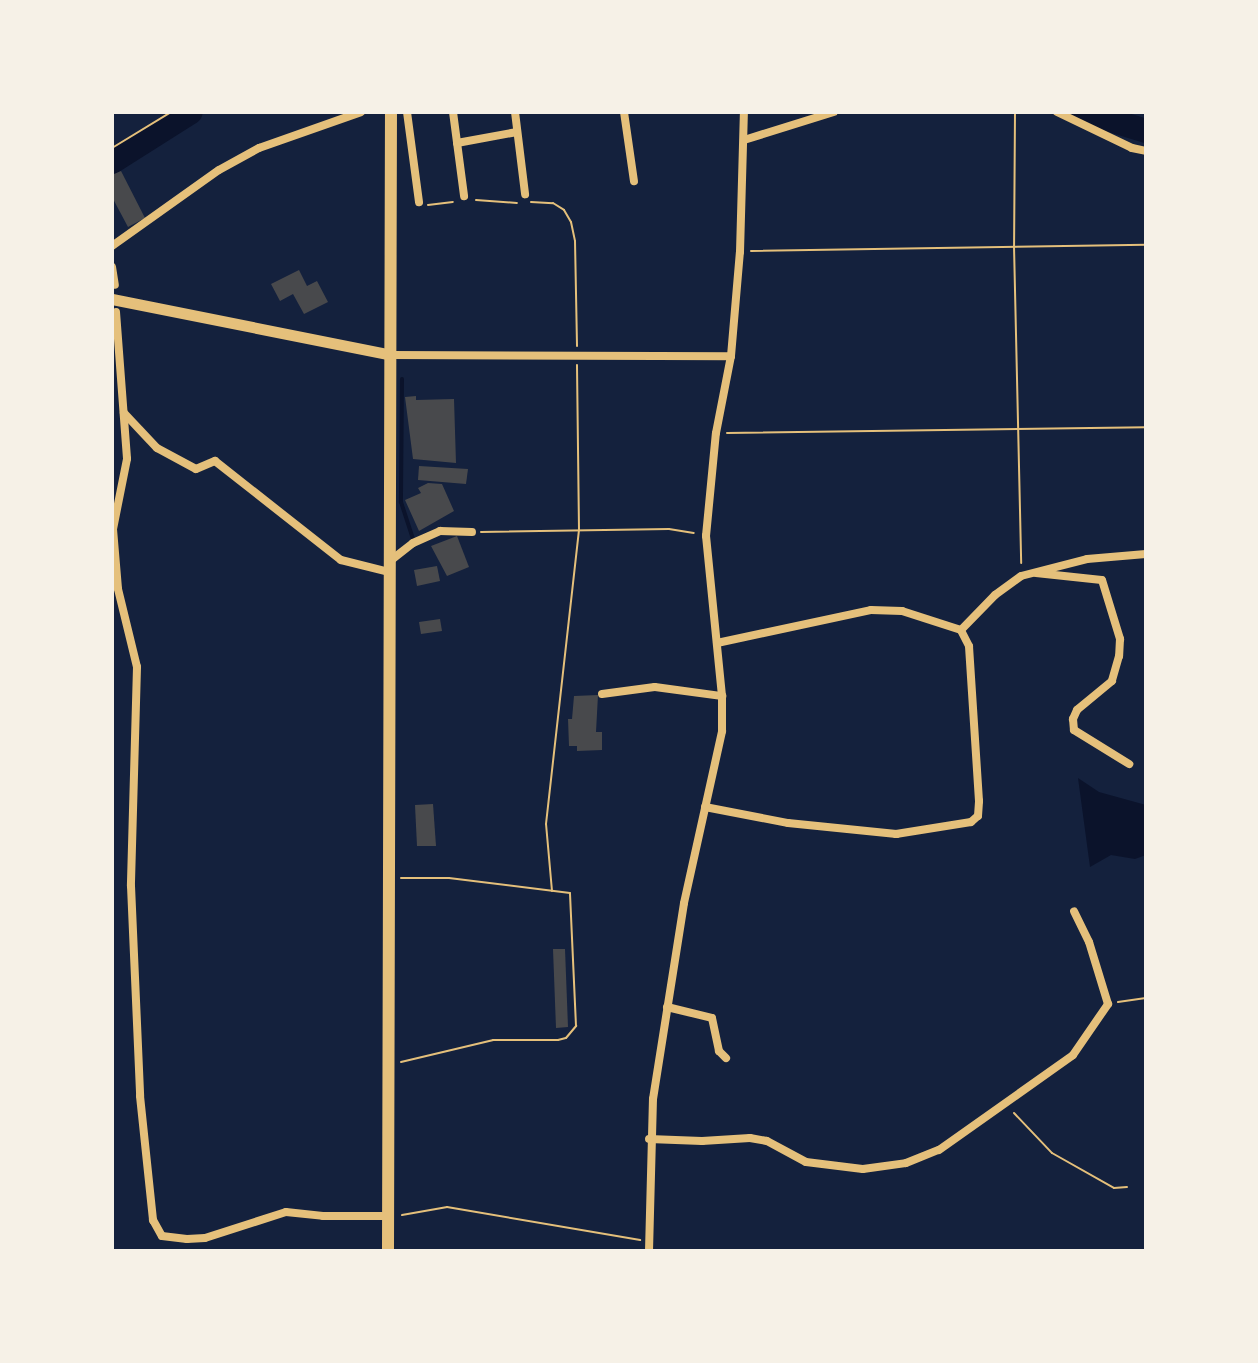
<!DOCTYPE html>
<html>
<head>
<meta charset="utf-8">
<style>
  body { margin:0 }
  #map { position:relative; width:1258px; height:1363px; overflow:hidden; background:#14213d; font-family:"Nunito Sans",sans-serif }
  div>[style] { position:absolute }
  [style*='--x'] { left:calc(var(--x)*1px); top:calc(var(--y)*1px); width:calc(var(--w)*1px); rotate:calc(var(--a)*1deg) }
  .water>* { inset:0; background:#0b132b }
  .stream>* { height:4px; margin:-2px; padding:0 2px; transform-origin:2px; border-radius:2px; background:#0b132b }
  .river>* { height:24px; margin:-12px; padding:0 12px; transform-origin:12px; border-radius:12px; background:#0b132b }
  .building>* { inset:0; background:#48494c }
  .path>* { height:2px; margin:-1px; padding:0 1px; transform-origin:1px; border-radius:1px; background:#e5c07b }
  .minor>* { height:8px; margin:-4px; padding:0 4px; transform-origin:4px; border-radius:4px; background:#e5c07b }
  .secondary>* { height:11px; margin:-5.5px; padding:0 5.5px; transform-origin:5.5px; border-radius:5.5px; background:#e5c07b }
  .trunk>* { height:12px; margin:-6px; padding:0 6px; transform-origin:6px; border-radius:6px; background:#e5c07b }
  span { translate:-50% -50%; white-space:nowrap; text-align:center; line-height:1.15; -webkit-text-stroke:7px #f6f1e7; paint-order:stroke }
  .frame { position:absolute; inset:0; border:114px solid #f6f1e7; pointer-events:none }
</style>
</head>
<body>
<div id="map">
  <div class="water">
    <div style="clip-path:polygon(1078px 778px,1099px 792px,1146px 805px,1146px 855px,1135px 859px,1111px 855px,1090px 867px)"></div>
  </div>
  <div class="stream">
    <div style="--x:402;--y:379;--w:123;--a:90.5"></div>
    <div style="--x:401;--y:502;--w:39;--a:72"></div>
  </div>
  <div class="river">
    <div style="--x:1084;--y:112;--w:65;--a:17"></div>
    <div style="--x:112;--y:162;--w:93;--a:-32.3"></div>
  </div>
  <div class="building">
    <div style="clip-path:polygon(121px 171px,145px 218px,128px 227px,112px 197px,112px 175px)"></div>
    <div style="clip-path:polygon(299px 270px,307px 286px,317px 281px,328px 302px,304px 314px,293px 294px,280px 301px,271px 284px)"></div>
    <div style="clip-path:polygon(416px 396px,416px 400px,454px 399px,456px 463px,413px 459px,405px 397px)"></div>
    <div style="clip-path:polygon(419px 466px,468px 469px,466px 484px,418px 480px)"></div>
    <div style="clip-path:polygon(428px 483px,442px 484px,454px 511px,419px 531px,405px 500px,421px 493px,418px 488px)"></div>
    <div style="clip-path:polygon(457px 536px,469px 567px,447px 576px,431px 546px)"></div>
    <div style="clip-path:polygon(437px 566px,440px 581px,417px 586px,414px 570px)"></div>
    <div style="clip-path:polygon(440px 619px,442px 631px,421px 634px,419px 622px)"></div>
    <div style="clip-path:polygon(598px 695px,596px 732px,602px 732px,602px 750px,577px 751px,577px 746px,569px 746px,568px 719px,572px 719px,574px 696px)"></div>
    <div style="clip-path:polygon(433px 804px,436px 846px,417px 846px,415px 805px)"></div>
    <div style="clip-path:polygon(553px 949px,565px 949px,568px 1027px,556px 1028px)"></div>
  </div>
  <div class="path">
    <div style="--x:1015;--y:112;--w:134;--a:90.4"></div>
    <div style="--x:1014;--y:246;--w:317;--a:88.7"></div>
    <div style="--x:112;--y:148;--w:69;--a:-31.4"></div>
    <div style="--x:476;--y:200;--w:41;--a:4.2"></div>
    <div style="--x:531;--y:202;--w:22;--a:3"></div>
    <div style="--x:553;--y:203;--w:13;--a:32"></div>
    <div style="--x:564;--y:210;--w:14;--a:60"></div>
    <div style="--x:571;--y:222;--w:19;--a:78"></div>
    <div style="--x:575;--y:241;--w:105;--a:88.9"></div>
    <div style="--x:428;--y:205;--w:25;--a:-7"></div>
    <div style="--x:751;--y:251;--w:395;--a:-0.9"></div>
    <div style="--x:727;--y:433;--w:419;--a:-0.8"></div>
    <div style="--x:481;--y:532;--w:188;--a:-0.9"></div>
    <div style="--x:669;--y:529;--w:25;--a:9"></div>
    <div style="--x:552;--y:891;--w:67;--a:-95.1"></div>
    <div style="--x:546;--y:824;--w:296;--a:-83.6"></div>
    <div style="--x:579;--y:530;--w:165;--a:-90.7"></div>
    <div style="--x:1118;--y:1002;--w:28;--a:-8"></div>
    <div style="--x:401;--y:1062;--w:95;--a:-13.4"></div>
    <div style="--x:493;--y:1040;--w:65;--a:0"></div>
    <div style="--x:558;--y:1040;--w:8;--a:-14"></div>
    <div style="--x:566;--y:1038;--w:16;--a:-50"></div>
    <div style="--x:576;--y:1026;--w:133;--a:-92.6"></div>
    <div style="--x:570;--y:893;--w:122;--a:-172.9"></div>
    <div style="--x:449;--y:878;--w:48;--a:180"></div>
    <div style="--x:1014;--y:1113;--w:55;--a:46.5"></div>
    <div style="--x:1052;--y:1153;--w:71;--a:29.4"></div>
    <div style="--x:1114;--y:1188;--w:13;--a:-4"></div>
    <div style="--x:402;--y:1215;--w:46;--a:-10.1"></div>
    <div style="--x:447;--y:1207;--w:196;--a:9.7"></div>
  </div>
  <div class="minor">
    <div style="--x:407;--y:112;--w:91;--a:82.4"></div>
    <div style="--x:453;--y:112;--w:85;--a:82.5"></div>
    <div style="--x:515;--y:112;--w:83;--a:83"></div>
    <div style="--x:624;--y:112;--w:70;--a:81.8"></div>
    <div style="--x:1057;--y:112;--w:83;--a:25.6"></div>
    <div style="--x:1132;--y:148;--w:14;--a:12"></div>
    <div style="--x:744;--y:140;--w:94;--a:-17.3"></div>
    <div style="--x:457;--y:143;--w:61;--a:-10.4"></div>
    <div style="--x:112;--y:246;--w:131;--a:-35.4"></div>
    <div style="--x:219;--y:170;--w:46;--a:-28.8"></div>
    <div style="--x:259;--y:148;--w:108;--a:-19.4"></div>
    <div style="--x:112;--y:267;--w:18;--a:81"></div>
    <div style="--x:116;--y:312;--w:147;--a:85.7"></div>
    <div style="--x:127;--y:459;--w:71;--a:101.3"></div>
    <div style="--x:113;--y:529;--w:60;--a:85.2"></div>
    <div style="--x:118;--y:589;--w:80;--a:76.3"></div>
    <div style="--x:137;--y:667;--w:219;--a:91.6"></div>
    <div style="--x:131;--y:886;--w:210;--a:87.5"></div>
    <div style="--x:140;--y:1096;--w:125;--a:84"></div>
    <div style="--x:153;--y:1220;--w:18;--a:61"></div>
    <div style="--x:162;--y:1236;--w:25;--a:7"></div>
    <div style="--x:187;--y:1239;--w:18;--a:-3"></div>
    <div style="--x:205;--y:1238;--w:85;--a:-17.8"></div>
    <div style="--x:286;--y:1212;--w:37;--a:6"></div>
    <div style="--x:323;--y:1216;--w:65;--a:0"></div>
    <div style="--x:391;--y:355;--w:340;--a:0.2"></div>
    <div style="--x:124;--y:413;--w:48;--a:46.7"></div>
    <div style="--x:157;--y:448;--w:44;--a:28.3"></div>
    <div style="--x:196;--y:469;--w:21;--a:-23"></div>
    <div style="--x:215;--y:461;--w:160;--a:38.2"></div>
    <div style="--x:341;--y:560;--w:49;--a:14"></div>
    <div style="--x:390;--y:561;--w:29;--a:-38"></div>
    <div style="--x:413;--y:543;--w:30;--a:-24"></div>
    <div style="--x:440;--y:531;--w:32;--a:2"></div>
    <div style="--x:1036;--y:573;--w:66;--a:6.1"></div>
    <div style="--x:1102;--y:580;--w:62;--a:73"></div>
    <div style="--x:1120;--y:639;--w:17;--a:93"></div>
    <div style="--x:1119;--y:656;--w:26;--a:106"></div>
    <div style="--x:1112;--y:681;--w:45;--a:140.4"></div>
    <div style="--x:1077;--y:710;--w:10;--a:114"></div>
    <div style="--x:1073;--y:719;--w:11;--a:85"></div>
    <div style="--x:1074;--y:730;--w:65;--a:31.7"></div>
    <div style="--x:717;--y:643;--w:157;--a:-12.1"></div>
    <div style="--x:871;--y:610;--w:31;--a:2"></div>
    <div style="--x:902;--y:611;--w:62;--a:17.9"></div>
    <div style="--x:961;--y:630;--w:49;--a:-45.8"></div>
    <div style="--x:995;--y:595;--w:32;--a:-36"></div>
    <div style="--x:1021;--y:576;--w:68;--a:-14.4"></div>
    <div style="--x:1087;--y:559;--w:59;--a:-4.8"></div>
    <div style="--x:602;--y:694;--w:53;--a:-7.5"></div>
    <div style="--x:655;--y:687;--w:68;--a:7.7"></div>
    <div style="--x:705;--y:807;--w:85;--a:10.9"></div>
    <div style="--x:788;--y:823;--w:109;--a:5.8"></div>
    <div style="--x:896;--y:834;--w:76;--a:-9.1"></div>
    <div style="--x:971;--y:822;--w:9;--a:-41"></div>
    <div style="--x:978;--y:816;--w:15;--a:-86"></div>
    <div style="--x:979;--y:801;--w:155;--a:-93.7"></div>
    <div style="--x:969;--y:646;--w:18;--a:-117"></div>
    <div style="--x:667;--y:1007;--w:46;--a:13.7"></div>
    <div style="--x:712;--y:1018;--w:34;--a:78"></div>
    <div style="--x:719;--y:1051;--w:10;--a:45"></div>
    <div style="--x:649;--y:1139;--w:53;--a:2.2"></div>
    <div style="--x:702;--y:1141;--w:48;--a:-3.6"></div>
    <div style="--x:750;--y:1138;--w:17;--a:10"></div>
    <div style="--x:767;--y:1141;--w:44;--a:28.3"></div>
    <div style="--x:806;--y:1162;--w:57;--a:7"></div>
    <div style="--x:863;--y:1169;--w:43;--a:-7.9"></div>
    <div style="--x:906;--y:1163;--w:35;--a:-22"></div>
    <div style="--x:939;--y:1150;--w:164;--a:-35.3"></div>
    <div style="--x:1073;--y:1055;--w:62;--a:-55.5"></div>
    <div style="--x:1108;--y:1004;--w:65;--a:-107"></div>
    <div style="--x:1089;--y:942;--w:34;--a:-116"></div>
    <div style="--x:649;--y:1251;--w:152;--a:-88.5"></div>
    <div style="--x:653;--y:1099;--w:198;--a:-81"></div>
    <div style="--x:684;--y:903;--w:176;--a:-77.5"></div>
    <div style="--x:722;--y:731;--w:35;--a:-90"></div>
    <div style="--x:722;--y:696;--w:161;--a:-95.7"></div>
    <div style="--x:706;--y:536;--w:103;--a:-84.5"></div>
    <div style="--x:716;--y:433;--w:78;--a:-79"></div>
    <div style="--x:731;--y:356;--w:104;--a:-85.1"></div>
    <div style="--x:740;--y:252;--w:140;--a:-88.4"></div>
  </div>
  <div class="secondary">
    <div style="--x:112;--y:299;--w:285;--a:11.3"></div>
  </div>
  <div class="trunk">
    <div style="--x:388;--y:1251;--w:1139;--a:-89.85"></div>
  </div>
  <div class="frame"></div>
</div>
</body>
</html>
